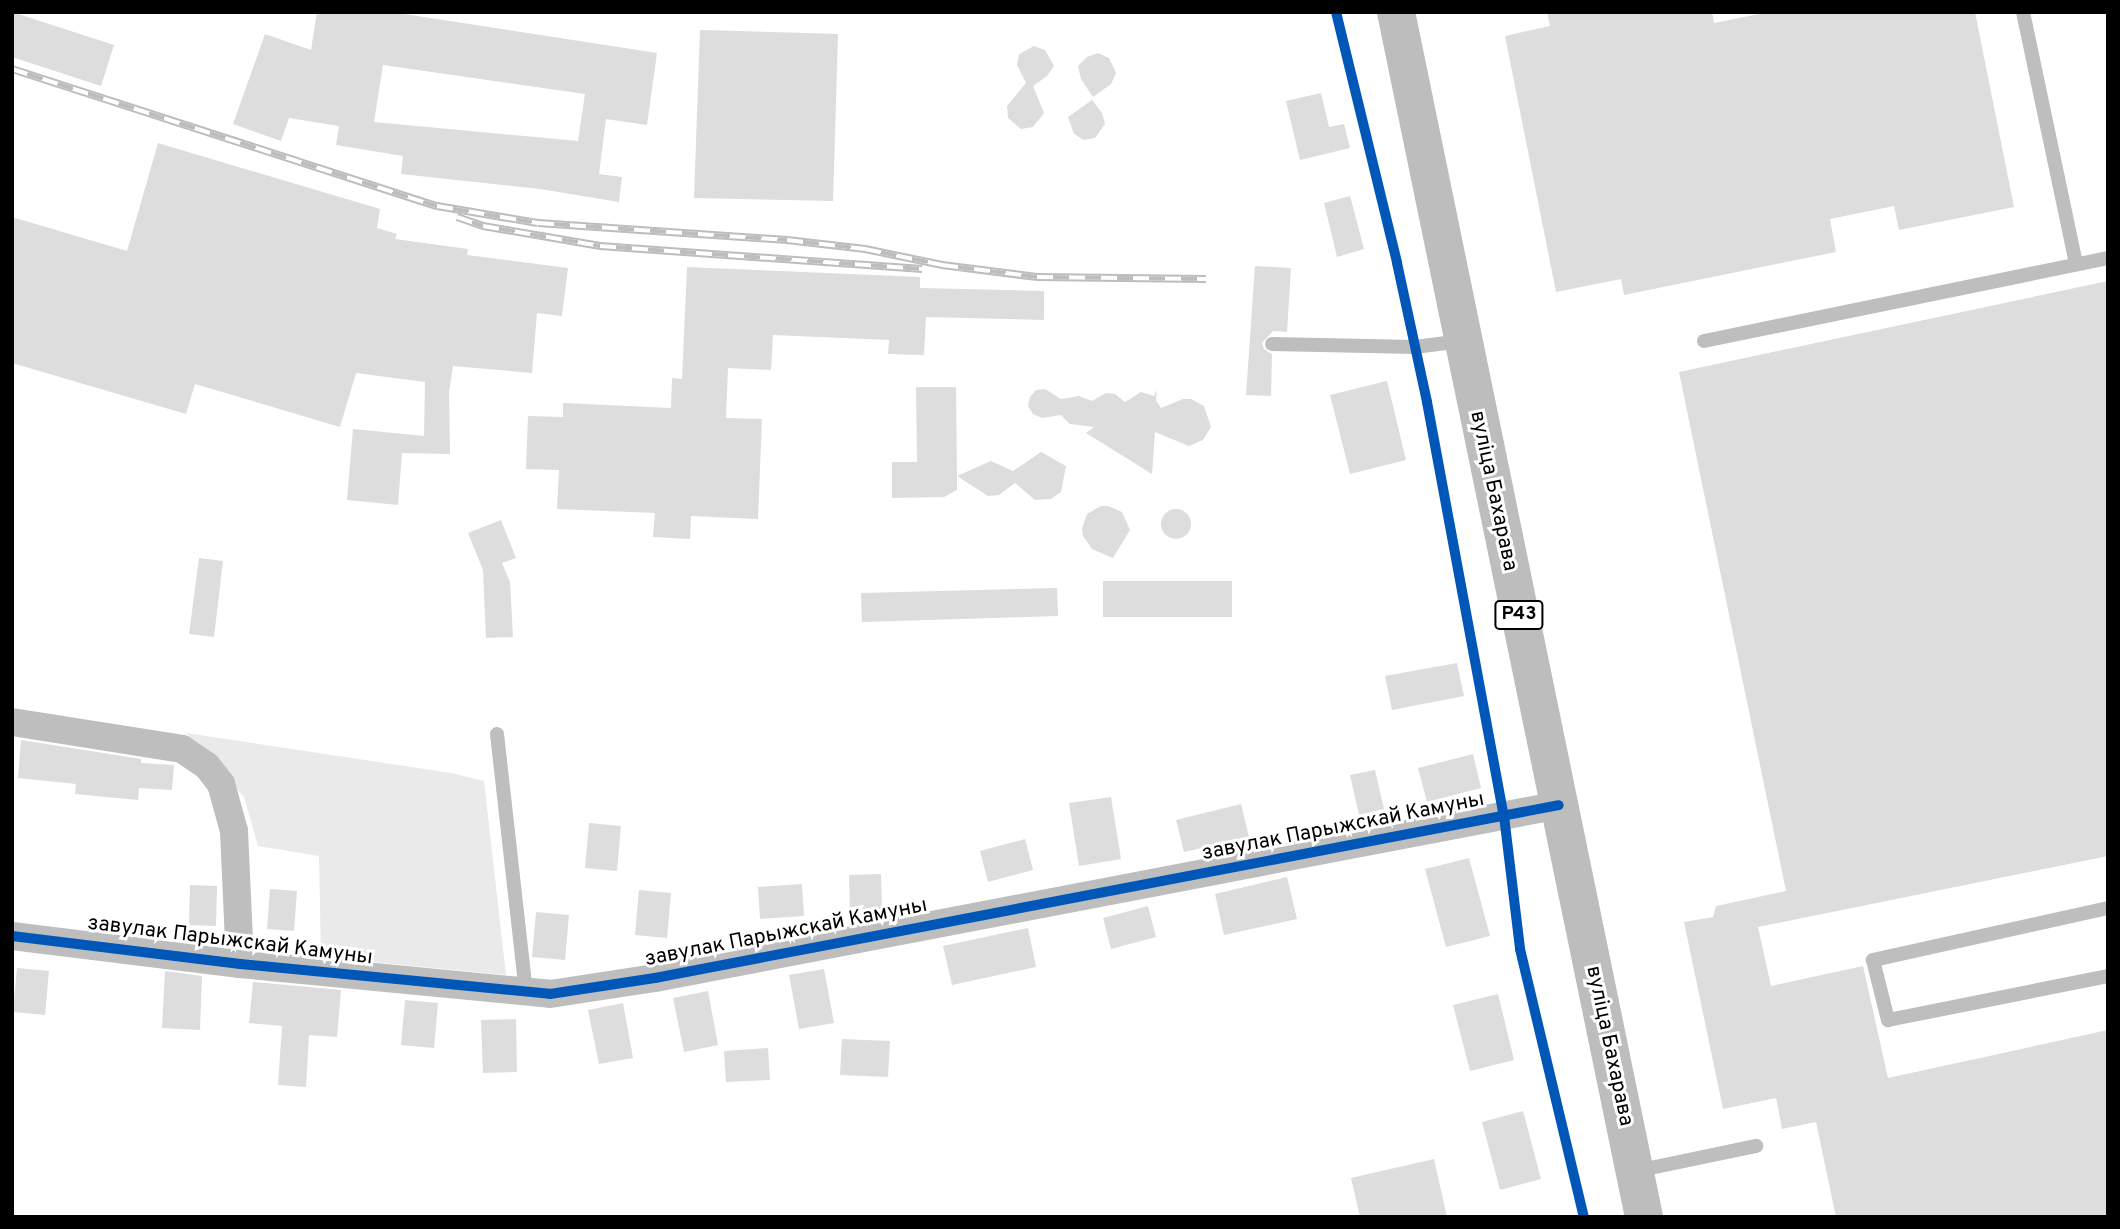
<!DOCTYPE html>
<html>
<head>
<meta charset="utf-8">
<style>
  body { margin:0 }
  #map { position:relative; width:2120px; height:1229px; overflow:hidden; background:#fff; font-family:Overpass,sans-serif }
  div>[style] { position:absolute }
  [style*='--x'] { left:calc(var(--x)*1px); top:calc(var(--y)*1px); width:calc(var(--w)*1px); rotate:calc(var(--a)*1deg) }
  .green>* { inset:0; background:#eaeaea }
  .building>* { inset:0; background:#ddd }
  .round { border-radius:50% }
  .lane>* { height:14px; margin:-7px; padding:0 7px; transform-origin:7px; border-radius:7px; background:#bebebe }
  .street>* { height:28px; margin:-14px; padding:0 14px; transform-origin:14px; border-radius:14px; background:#bebebe }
  .primary>* { height:38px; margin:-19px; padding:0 19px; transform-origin:19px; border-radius:19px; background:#bdbdbd }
  .rail>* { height:8px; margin-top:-4px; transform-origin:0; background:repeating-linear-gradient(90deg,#fff 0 16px,#bdbdbd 0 32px); box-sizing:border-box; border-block:2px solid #bdbdbd }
  .cycleway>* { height:10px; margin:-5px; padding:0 5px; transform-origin:5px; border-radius:5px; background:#0057b8 }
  span { translate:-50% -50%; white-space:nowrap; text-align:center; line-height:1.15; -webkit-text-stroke:6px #fff; paint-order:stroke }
  .shield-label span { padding:2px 5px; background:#fff; border:2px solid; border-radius:5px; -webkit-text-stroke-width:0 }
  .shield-label { font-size:19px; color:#000; font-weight:700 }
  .street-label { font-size:21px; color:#000 }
  .frame { position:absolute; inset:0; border:14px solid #000; pointer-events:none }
</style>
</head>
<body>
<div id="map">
  <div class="green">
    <div style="clip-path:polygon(186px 733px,451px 773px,484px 781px,506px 975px,321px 957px,319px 856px,258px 846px,244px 797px)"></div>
  </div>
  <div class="building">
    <div style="clip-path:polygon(12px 12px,114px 45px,101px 86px,12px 57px)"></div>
    <div style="clip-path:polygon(evenodd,317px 12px,391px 12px,657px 53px,647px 125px,606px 119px,599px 174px,622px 177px,619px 202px,540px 189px,401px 174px,403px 156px,336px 145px,339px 126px,289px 118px,281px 141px,233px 124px,265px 34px,311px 50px,317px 12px,383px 65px,585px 94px,578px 141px,374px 122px,383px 65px)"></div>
    <div style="clip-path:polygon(1547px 12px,1712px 12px,1714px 23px,1769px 12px,1975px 12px,2014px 207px,1899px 230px,1894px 206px,1830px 219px,1836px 252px,1624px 295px,1621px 279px,1556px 292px,1505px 36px,1550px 26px)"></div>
    <div style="clip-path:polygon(700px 30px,838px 34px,833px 201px,694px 198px)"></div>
    <div style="clip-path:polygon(1034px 46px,1045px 50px,1054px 66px,1047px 76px,1033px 86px,1044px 113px,1033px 127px,1021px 129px,1008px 118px,1007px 106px,1026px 83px,1017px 65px,1019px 54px)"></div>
    <div style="clip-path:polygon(1098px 53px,1109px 58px,1116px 73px,1111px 84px,1093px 97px,1081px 79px,1078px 66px,1087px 57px)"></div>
    <div style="clip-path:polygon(1321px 93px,1329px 127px,1344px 124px,1350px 148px,1300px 160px,1286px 101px)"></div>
    <div style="clip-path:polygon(1092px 100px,1102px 113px,1105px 124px,1095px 138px,1084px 140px,1074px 134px,1068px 117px)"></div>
    <div style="clip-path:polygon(158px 143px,380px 209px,377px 228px,397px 234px,395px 239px,468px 249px,467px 255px,568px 268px,562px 316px,537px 313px,532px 373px,453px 366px,449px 392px,450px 454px,402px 453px,398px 505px,347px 500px,353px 429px,424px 436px,425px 382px,356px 373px,340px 427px,195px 384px,186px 414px,12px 363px,12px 217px,127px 251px)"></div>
    <div style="clip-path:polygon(1350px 196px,1364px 249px,1337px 257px,1324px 203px)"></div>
    <div style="clip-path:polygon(1255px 266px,1291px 268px,1287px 332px,1273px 331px,1262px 343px,1264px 349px,1272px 354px,1271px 396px,1246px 395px)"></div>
    <div style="clip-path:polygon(687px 267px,920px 277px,920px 288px,1044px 291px,1044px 320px,926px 317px,924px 355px,888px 354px,889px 340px,773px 335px,771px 370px,728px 368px,726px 418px,762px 419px,758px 519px,691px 516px,690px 539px,653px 537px,655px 513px,557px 509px,559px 470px,526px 469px,528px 416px,563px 417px,563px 403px,671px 408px,672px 378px,682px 379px)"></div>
    <div style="clip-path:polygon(2108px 281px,2108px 856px,1758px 927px,1771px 986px,1863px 966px,1888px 1078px,2108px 1030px,2108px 1217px,1836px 1217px,1816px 1122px,1782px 1129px,1776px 1098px,1723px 1109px,1684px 922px,1713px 917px,1716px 906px,1786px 891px,1679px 372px)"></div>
    <div style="clip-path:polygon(1387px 381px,1406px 460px,1350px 474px,1330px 395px)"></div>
    <div style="clip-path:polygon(916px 387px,956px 387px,957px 476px,991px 461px,1013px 471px,1041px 452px,1066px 466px,1061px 492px,1051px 499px,1035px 500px,1015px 483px,999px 495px,988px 496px,957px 476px,957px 490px,944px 497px,892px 498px,892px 462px,917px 462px)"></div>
    <div style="clip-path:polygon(1045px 389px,1061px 399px,1079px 396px,1092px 401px,1106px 393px,1115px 394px,1125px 402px,1141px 392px,1154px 396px,1157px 390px,1156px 400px,1161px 408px,1183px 399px,1191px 399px,1204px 406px,1211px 427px,1203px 440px,1189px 446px,1155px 432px,1152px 474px,1086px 433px,1094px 427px,1070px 424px,1061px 415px,1042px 418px,1033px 414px,1028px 406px,1030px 397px,1036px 390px)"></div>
    <div style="clip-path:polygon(1101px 506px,1108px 506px,1122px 512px,1130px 530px,1113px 558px,1092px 549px,1083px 536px,1082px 528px,1087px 514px)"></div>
    <div class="round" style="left:1161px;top:509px;width:30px;height:30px"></div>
    <div style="clip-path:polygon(501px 520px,516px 558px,502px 563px,510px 582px,513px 637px,486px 638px,483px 570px,468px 533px)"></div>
    <div style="clip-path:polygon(199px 558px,223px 561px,214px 637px,189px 634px)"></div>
    <div style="clip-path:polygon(1103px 581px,1232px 581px,1232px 617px,1103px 617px)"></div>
    <div style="clip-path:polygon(1057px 588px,1058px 616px,862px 622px,861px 593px)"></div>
    <div style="clip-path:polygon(1457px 663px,1464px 696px,1392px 710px,1385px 676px)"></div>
    <div style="clip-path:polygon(21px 740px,141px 759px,141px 763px,174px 765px,172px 790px,139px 788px,138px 800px,75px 794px,76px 784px,18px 778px)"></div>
    <div style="clip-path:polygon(1473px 754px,1481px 788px,1427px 802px,1418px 768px)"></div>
    <div style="clip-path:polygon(1375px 770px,1384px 809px,1359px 815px,1350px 775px)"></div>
    <div style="clip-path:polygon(1111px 797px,1121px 859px,1079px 866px,1069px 803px)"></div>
    <div style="clip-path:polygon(1241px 804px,1249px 837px,1184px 852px,1176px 820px)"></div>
    <div style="clip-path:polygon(589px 823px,621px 826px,617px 871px,585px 868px)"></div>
    <div style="clip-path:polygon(1025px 839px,1033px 870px,988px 882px,980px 851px)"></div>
    <div style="clip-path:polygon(1469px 858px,1490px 936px,1446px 947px,1425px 869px)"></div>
    <div style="clip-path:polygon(881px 874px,882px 909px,850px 910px,849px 875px)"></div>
    <div style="clip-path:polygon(1287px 877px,1297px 919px,1224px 935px,1215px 894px)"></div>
    <div style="clip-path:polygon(802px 884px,804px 916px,760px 919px,758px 887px)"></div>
    <div style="clip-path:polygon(190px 885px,217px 886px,216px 926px,189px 925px)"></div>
    <div style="clip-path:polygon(270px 889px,297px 891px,294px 931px,267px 929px)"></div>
    <div style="clip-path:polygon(639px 890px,671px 893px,667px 938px,635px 935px)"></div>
    <div style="clip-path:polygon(1148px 906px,1156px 937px,1111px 949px,1103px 918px)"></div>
    <div style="clip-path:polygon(536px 912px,569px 915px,565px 960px,532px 957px)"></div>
    <div style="clip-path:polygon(1028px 928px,1036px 967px,952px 985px,943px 946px)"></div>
    <div style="clip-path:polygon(17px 968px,49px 971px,45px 1015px,13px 1012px)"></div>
    <div style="clip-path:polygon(824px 969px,834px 1023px,799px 1029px,789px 975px)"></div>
    <div style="clip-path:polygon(165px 971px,202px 976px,200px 1030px,162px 1028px)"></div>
    <div style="clip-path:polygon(253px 982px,341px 990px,337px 1037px,309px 1035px,306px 1087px,278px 1085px,282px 1026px,249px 1023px)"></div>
    <div style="clip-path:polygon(708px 991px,718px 1045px,684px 1052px,673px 998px)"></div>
    <div style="clip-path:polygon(1498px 994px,1514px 1060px,1470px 1071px,1453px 1005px)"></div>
    <div style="clip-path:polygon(405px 1000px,438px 1003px,434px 1048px,401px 1045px)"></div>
    <div style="clip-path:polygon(623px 1003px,633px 1058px,599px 1064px,588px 1010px)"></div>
    <div style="clip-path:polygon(516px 1019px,517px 1072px,483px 1073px,481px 1020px)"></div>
    <div style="clip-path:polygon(842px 1039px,890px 1041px,888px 1077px,840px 1075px)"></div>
    <div style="clip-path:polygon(768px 1048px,770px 1080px,726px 1082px,724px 1051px)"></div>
    <div style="clip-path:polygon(1523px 1111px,1541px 1179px,1500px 1190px,1482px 1122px)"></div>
    <div style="clip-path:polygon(1434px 1159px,1447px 1217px,1360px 1217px,1351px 1178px)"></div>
  </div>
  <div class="lane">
    <div style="--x:2023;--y:12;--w:258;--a:78.1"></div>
    <div style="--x:1704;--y:341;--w:412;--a:-11.6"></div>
    <div style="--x:1272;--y:344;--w:143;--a:1.2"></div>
    <div style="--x:1415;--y:347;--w:47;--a:-7.3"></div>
    <div style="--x:497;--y:734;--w:260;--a:83.6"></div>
    <div style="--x:2108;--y:908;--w:241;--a:167.5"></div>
    <div style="--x:1873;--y:960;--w:62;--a:76"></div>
    <div style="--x:1888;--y:1020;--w:224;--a:-11.3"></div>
    <div style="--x:1636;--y:1171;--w:123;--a:-11.8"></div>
  </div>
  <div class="street">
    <div style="--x:12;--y:722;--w:172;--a:9"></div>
    <div style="--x:182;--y:749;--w:30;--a:34"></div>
    <div style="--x:207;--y:766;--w:23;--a:52"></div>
    <div style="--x:221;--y:784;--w:49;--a:74.5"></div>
    <div style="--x:234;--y:831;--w:133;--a:87.4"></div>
    <div style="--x:12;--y:936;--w:230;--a:7"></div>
    <div style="--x:240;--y:964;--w:311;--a:5.5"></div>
    <div style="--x:550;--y:994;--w:106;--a:-8.7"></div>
    <div style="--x:655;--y:978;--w:920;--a:-10.83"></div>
  </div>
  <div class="primary">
    <div style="--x:1396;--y:12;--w:1230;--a:78.37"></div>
  </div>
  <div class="rail">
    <div style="--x:12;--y:69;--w:447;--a:17.9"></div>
    <div style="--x:437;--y:206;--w:102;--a:9.6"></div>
    <div style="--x:538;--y:223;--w:250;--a:3.9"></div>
    <div style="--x:787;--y:240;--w:79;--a:6.6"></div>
    <div style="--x:865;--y:249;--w:79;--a:11.7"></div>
    <div style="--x:942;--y:265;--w:96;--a:7.2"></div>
    <div style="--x:1037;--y:277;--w:169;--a:0.7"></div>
    <div style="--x:457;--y:217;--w:28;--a:19"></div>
    <div style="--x:483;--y:226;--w:119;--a:9.7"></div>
    <div style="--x:600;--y:246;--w:323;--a:4.1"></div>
  </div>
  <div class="cycleway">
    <div style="--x:1336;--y:12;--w:258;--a:76.3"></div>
    <div style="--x:1397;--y:263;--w:142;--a:77.8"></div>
    <div style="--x:1427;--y:402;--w:421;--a:79.5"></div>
    <div style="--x:1504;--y:816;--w:134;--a:83.1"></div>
    <div style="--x:1520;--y:949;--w:276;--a:76.6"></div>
    <div style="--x:12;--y:936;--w:230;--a:7"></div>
    <div style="--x:240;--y:964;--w:311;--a:5.5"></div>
    <div style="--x:550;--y:994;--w:106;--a:-8.7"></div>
    <div style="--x:655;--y:978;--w:920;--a:-10.83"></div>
  </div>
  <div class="shield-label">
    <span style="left:1519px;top:615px">Р43</span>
  </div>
  <div class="street-label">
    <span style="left:1493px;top:491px;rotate:78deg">вуліца Бахарава</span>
    <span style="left:1343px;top:827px;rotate:-11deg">завулак Парыжскай Камуны</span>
    <span style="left:786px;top:933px;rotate:-11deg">завулак Парыжскай Камуны</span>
    <span style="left:230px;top:941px;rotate:7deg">завулак Парыжскай Камуны</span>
    <span style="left:1609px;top:1046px;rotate:78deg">вуліца Бахарава</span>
  </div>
  <div class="frame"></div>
</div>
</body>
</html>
